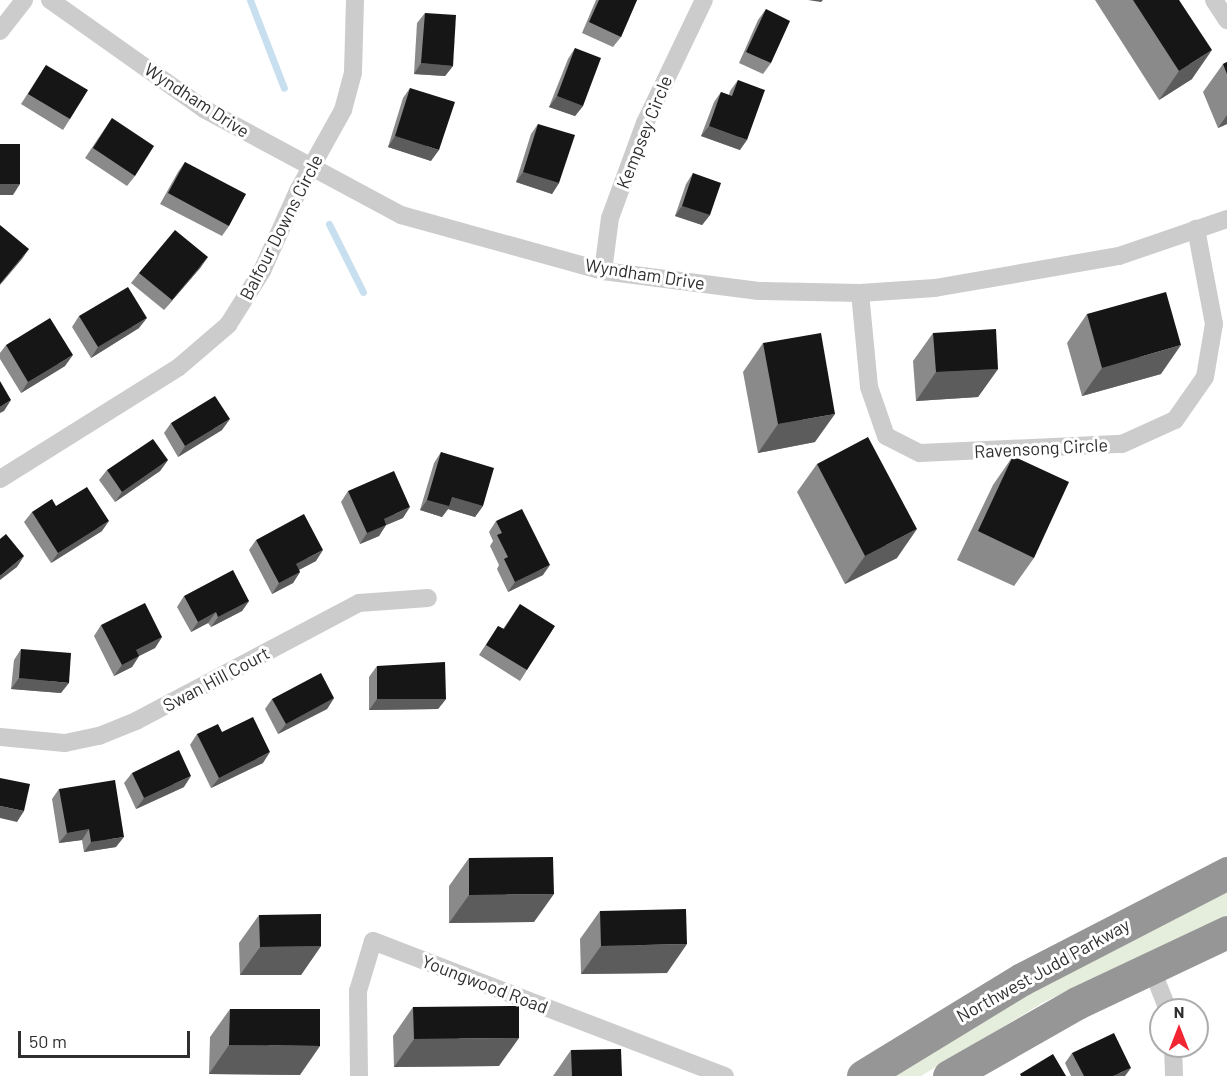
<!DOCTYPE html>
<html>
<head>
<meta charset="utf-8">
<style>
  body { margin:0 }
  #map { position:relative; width:1227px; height:1076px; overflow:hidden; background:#fff; font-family:Barlow,sans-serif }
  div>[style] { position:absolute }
  .green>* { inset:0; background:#e5eddc }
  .stream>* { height:7px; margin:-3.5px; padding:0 3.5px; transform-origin:3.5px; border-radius:3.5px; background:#c7dfef }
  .street>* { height:18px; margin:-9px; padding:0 9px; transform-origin:9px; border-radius:9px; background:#ccc }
  .highway>* { height:33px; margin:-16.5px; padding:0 16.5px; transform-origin:16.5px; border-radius:16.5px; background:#969696 }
  .wall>* { inset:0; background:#8a8a8a }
  .shaded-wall>* { inset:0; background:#5c5c5c }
  .building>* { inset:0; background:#161616 }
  span { translate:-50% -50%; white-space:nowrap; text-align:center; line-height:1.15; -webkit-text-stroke:6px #fff; paint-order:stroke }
  .street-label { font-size:18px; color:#2f2f2f }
  .north { position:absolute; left:1149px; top:998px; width:60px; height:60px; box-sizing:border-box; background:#fff; border:2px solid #acacac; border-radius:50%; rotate:0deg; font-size:16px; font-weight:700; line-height:24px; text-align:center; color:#2f2f2f }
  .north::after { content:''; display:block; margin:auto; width:21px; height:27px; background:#f22632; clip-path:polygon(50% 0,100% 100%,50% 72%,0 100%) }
  .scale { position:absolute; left:18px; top:1031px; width:172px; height:27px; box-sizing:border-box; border:3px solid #2f2f2f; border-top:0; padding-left:8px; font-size:18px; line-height:21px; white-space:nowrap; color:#2f2f2f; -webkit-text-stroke:4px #fff; paint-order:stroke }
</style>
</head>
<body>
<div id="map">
  <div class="green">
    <i style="clip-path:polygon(1227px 889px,1227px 915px,1044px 1002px,921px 1076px,889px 1076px,991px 1013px)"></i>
  </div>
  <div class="stream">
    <i style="left:250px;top:0;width:94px;rotate:68.9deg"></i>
    <i style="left:329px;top:224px;width:76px;rotate:63.4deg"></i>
  </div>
  <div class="street">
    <i style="left:50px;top:0;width:189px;rotate:35.3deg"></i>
    <i style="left:204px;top:109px;width:224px;rotate:28.3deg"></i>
    <i style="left:401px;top:215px;width:210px;rotate:15.5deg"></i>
    <i style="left:603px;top:271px;width:157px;rotate:7.3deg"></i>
    <i style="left:759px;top:291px;width:101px;rotate:1.1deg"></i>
    <i style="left:860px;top:293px;width:75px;rotate:-3.8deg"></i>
    <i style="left:935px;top:288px;width:187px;rotate:-9.9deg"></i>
    <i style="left:1119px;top:256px;width:114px;rotate:-18.9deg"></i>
    <i style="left:1214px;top:0;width:24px;rotate:57deg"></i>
    <i style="left:0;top:31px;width:39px;rotate:-52deg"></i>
    <i style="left:603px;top:271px;width:53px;rotate:-82.5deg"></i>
    <i style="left:610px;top:218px;width:101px;rotate:-69.8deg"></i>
    <i style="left:645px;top:123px;width:136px;rotate:-64.4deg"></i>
    <i style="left:860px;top:293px;width:94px;rotate:84.5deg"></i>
    <i style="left:869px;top:387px;width:52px;rotate:70.9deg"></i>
    <i style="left:886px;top:436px;width:38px;rotate:27deg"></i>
    <i style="left:920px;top:453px;width:202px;rotate:-2.6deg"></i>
    <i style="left:1122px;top:444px;width:58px;rotate:-24.4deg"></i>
    <i style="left:1175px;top:420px;width:52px;rotate:-55.1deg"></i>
    <i style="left:1205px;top:377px;width:54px;rotate:-80.4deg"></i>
    <i style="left:1214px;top:324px;width:97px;rotate:-100.7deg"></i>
    <i style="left:0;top:479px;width:211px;rotate:-32deg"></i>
    <i style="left:179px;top:367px;width:65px;rotate:-40.6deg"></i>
    <i style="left:228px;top:325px;width:64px;rotate:-57.8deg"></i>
    <i style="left:262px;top:271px;width:88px;rotate:-65.8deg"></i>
    <i style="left:298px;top:191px;width:93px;rotate:-60.9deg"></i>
    <i style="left:343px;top:110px;width:39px;rotate:-75deg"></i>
    <i style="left:353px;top:72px;width:72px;rotate:-88.4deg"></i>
    <i style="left:0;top:737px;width:65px;rotate:5.3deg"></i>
    <i style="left:65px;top:743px;width:35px;rotate:-12deg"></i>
    <i style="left:99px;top:736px;width:40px;rotate:-22deg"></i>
    <i style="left:136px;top:721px;width:252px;rotate:-27.9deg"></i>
    <i style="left:359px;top:603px;width:69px;rotate:-4.1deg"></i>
    <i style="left:1151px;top:967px;width:46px;rotate:68.4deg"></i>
    <i style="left:1173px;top:1046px;width:30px;rotate:88deg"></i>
    <i style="left:359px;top:1076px;width:85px;rotate:-90.7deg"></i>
    <i style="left:358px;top:991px;width:52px;rotate:-73.3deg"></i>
    <i style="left:373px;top:941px;width:377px;rotate:21deg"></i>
  </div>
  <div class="highway">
    <i style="left:863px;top:1076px;width:186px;rotate:-31.4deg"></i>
    <i style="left:1022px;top:979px;width:231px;rotate:-27.3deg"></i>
    <i style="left:949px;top:1076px;width:147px;rotate:-29.7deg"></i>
    <i style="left:1077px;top:1003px;width:166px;rotate:-25.3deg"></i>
  </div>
  <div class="wall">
    <i style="clip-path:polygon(596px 0,637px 0,621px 37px,613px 47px,582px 33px)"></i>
    <i style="clip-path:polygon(1095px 0,1179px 0,1192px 79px,1159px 100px)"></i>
    <i style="clip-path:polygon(766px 9px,771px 63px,763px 74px,739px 63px,758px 20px)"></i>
    <i style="clip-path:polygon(425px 13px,453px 66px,445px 76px,414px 74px,417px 23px)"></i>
    <i style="clip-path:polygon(575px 48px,583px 106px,575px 116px,549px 107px,568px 59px)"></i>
    <i style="clip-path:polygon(1227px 62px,1227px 124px,1218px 128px,1203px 92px,1223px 64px)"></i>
    <i style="clip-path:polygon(46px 65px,70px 119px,63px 130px,21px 104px)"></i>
    <i style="clip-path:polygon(738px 80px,740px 150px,701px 136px,714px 102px,721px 92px,729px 95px,730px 91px)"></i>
    <i style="clip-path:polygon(410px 88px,431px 161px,388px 147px,403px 98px)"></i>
    <i style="clip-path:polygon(112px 118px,135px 176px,127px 186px,85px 158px)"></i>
    <i style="clip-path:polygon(538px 124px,559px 183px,552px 194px,516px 182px,531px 134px)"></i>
    <i style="clip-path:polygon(185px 162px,229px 226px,222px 236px,160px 204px,178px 172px)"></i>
    <i style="clip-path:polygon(693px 173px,710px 215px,702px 225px,675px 216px,686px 184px)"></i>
    <i style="clip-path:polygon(201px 267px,164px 310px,131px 283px,139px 273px)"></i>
    <i style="clip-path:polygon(1087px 314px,1161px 374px,1082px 396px,1067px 343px)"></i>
    <i style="clip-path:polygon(79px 316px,139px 328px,91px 358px,72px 327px)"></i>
    <i style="clip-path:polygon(933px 333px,998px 369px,978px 397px,916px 401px,913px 361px)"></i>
    <i style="clip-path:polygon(763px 343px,815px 442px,758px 453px,743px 372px)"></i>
    <i style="clip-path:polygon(6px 345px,65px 366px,21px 393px,0 359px,0 353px)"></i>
    <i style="clip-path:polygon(171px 423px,222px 430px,178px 457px,164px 433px)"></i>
    <i style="clip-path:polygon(441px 452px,483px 506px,475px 517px,448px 509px,442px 517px,420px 510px,434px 463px)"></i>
    <i style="clip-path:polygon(1013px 456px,1034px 558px,1014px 586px,957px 560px,993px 485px)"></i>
    <i style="clip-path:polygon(168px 460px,160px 471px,115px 502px,99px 480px,107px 470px)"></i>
    <i style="clip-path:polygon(817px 464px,897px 558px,845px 584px,797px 492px)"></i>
    <i style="clip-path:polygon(348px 491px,403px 518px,386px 525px,379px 536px,360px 544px,341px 502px)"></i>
    <i style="clip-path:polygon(56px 506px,102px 531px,51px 563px,24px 522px,32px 512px)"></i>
    <i style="clip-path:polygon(496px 521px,543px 575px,508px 592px,497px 569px,499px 565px,490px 546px,493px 541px,489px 532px)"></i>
    <i style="clip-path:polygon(256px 540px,316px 561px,299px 570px,300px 572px,293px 583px,272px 594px,249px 550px)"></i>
    <i style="clip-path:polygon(184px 596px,249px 601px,242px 611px,211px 627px,208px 623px,191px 632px,177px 607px)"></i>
    <i style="clip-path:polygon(520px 604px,527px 670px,520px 681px,479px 655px,498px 626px,503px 629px)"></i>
    <i style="clip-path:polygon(101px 625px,162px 637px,155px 648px,139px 656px,132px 667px,114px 676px,94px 636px)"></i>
    <i style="clip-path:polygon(21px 649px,61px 693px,11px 689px,14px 660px)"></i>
    <i style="clip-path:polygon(377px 666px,446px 699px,438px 709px,369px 710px,369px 677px)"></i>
    <i style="clip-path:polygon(334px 698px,327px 709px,278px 734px,265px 709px,272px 699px)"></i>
    <i style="clip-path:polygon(222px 732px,263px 763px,211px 788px,190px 745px,197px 734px)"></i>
    <i style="clip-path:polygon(132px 773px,184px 787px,136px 809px,124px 783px)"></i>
    <i style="clip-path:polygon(59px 789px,116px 847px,84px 852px,82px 840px,59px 843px,52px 799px)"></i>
    <i style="clip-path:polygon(469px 858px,534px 922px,449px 923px,449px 886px)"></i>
    <i style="clip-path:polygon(600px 911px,667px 973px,581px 974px,580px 939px)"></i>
    <i style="clip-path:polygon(259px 915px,321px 946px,301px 975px,240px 975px,239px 943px)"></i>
    <i style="clip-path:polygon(413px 1007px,499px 1066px,394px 1067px,393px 1036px)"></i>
    <i style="clip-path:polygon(230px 1009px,300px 1075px,209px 1074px,210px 1037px)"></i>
    <i style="clip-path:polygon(571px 1050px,622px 1076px,553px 1076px)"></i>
    <i style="clip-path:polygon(1072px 1053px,1125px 1076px,1071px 1076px,1065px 1063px)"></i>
  </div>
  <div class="shaded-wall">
    <i style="clip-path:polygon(808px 0,823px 0,821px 2px)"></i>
    <i style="clip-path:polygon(1212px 50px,1192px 79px,1159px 100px,1179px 71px)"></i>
    <i style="clip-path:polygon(421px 63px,453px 66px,445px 76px,414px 74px)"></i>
    <i style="clip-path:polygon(557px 96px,583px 106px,575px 116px,549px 107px)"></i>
    <i style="clip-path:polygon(1227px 115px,1227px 124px,1218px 128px)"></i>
    <i style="clip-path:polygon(709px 126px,747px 140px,740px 150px,701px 136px)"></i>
    <i style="clip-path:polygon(395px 136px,439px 150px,431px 161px,388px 147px)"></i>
    <i style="clip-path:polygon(523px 172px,559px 183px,552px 194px,516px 182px)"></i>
    <i style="clip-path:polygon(0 184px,20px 184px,13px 195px,0 195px)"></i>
    <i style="clip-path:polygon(682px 206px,710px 215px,702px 225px,675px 216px)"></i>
    <i style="clip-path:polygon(29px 249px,22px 259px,0 285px,0 284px)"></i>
    <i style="clip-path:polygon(208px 257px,201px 267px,164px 310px,172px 300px)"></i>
    <i style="clip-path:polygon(147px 318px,139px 328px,91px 358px,98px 347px)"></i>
    <i style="clip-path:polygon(1181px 345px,1161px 374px,1082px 396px,1102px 368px)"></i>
    <i style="clip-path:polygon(73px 355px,65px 366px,21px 393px,28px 382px)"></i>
    <i style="clip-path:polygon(998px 369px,978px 397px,916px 401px,936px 372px)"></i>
    <i style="clip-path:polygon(11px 400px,4px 411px,0 413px,0 407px)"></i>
    <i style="clip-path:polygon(835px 414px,815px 442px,758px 453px,778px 424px)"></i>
    <i style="clip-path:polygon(230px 419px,222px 430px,178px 457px,185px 446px)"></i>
    <i style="clip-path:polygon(168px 460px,160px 471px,115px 502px,122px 492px)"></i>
    <i style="clip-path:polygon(452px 497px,483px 506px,475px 517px,448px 509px,442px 517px,420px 510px,427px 500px)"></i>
    <i style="clip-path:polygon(410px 507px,403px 518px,377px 529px,386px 525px,379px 536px,360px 544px,367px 533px,384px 519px)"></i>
    <i style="clip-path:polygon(109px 521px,102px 531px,51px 563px,58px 553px)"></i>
    <i style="clip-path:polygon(917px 529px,897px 558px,845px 584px,865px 556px)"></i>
    <i style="clip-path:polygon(323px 550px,316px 561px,289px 575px,296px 564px)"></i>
    <i style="clip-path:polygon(24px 556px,17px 567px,0 580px,0 576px)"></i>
    <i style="clip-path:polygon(550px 565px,543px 575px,508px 592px,515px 582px)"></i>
    <i style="clip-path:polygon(300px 572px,293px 583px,272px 594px,279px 583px)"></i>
    <i style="clip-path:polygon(249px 601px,242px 611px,211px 627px,218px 617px)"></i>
    <i style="clip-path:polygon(216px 612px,208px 623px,191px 632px,198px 622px)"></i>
    <i style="clip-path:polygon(162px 637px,155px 648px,129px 661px,136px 650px)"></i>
    <i style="clip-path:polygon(139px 656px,132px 667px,114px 676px,122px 665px)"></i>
    <i style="clip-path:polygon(19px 678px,69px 683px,61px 693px,11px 689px)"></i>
    <i style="clip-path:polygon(334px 698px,327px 709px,278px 734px,286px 724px)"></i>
    <i style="clip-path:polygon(377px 699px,446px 699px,438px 709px,369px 710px)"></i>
    <i style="clip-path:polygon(270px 752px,263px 763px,211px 788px,219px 778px)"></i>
    <i style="clip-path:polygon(191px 776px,184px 787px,136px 809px,144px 798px)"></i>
    <i style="clip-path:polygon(0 806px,24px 811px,17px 822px,0 818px)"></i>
    <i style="clip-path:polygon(89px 829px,82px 840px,59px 843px,67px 833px)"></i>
    <i style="clip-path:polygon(124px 837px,116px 847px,84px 852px,91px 842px)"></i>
    <i style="clip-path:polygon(554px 894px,534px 922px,449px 923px,469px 895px)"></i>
    <i style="clip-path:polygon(687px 944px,667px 973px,581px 974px,601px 946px)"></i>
    <i style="clip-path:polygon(321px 946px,301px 975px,240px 975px,260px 947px)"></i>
    <i style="clip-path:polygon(519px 1038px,499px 1066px,394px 1067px,414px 1039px)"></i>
    <i style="clip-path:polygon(229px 1045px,320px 1046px,300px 1075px,209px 1074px)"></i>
    <i style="clip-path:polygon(1131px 1068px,1125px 1076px,1113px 1076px)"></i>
  </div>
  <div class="building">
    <i style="clip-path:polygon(599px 0,637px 0,621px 37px,589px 22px)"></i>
    <i style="clip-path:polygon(1133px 0,1179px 0,1212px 50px,1179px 71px)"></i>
    <i style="clip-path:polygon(766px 9px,790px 21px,771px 63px,746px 52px)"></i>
    <i style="clip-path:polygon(425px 13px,456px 15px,453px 66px,421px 63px)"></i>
    <i style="clip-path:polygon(575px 48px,601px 58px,583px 106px,557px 96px)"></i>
    <i style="clip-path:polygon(1227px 62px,1227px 74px,1223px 64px)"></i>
    <i style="clip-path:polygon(46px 65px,88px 90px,70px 119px,28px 94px)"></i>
    <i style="clip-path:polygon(738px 80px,765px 90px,747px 140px,709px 126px,721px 92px,732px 96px)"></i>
    <i style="clip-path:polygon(410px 88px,455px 102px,439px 150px,395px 136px)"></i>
    <i style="clip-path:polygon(112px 118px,154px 146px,135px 176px,93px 148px)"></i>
    <i style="clip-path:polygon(538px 124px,575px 135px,559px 183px,523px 172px)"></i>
    <i style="clip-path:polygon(0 144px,20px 144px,20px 184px,0 184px)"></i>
    <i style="clip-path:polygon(185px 162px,246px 194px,229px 226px,168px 193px)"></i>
    <i style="clip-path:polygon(693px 173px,721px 183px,710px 215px,682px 206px)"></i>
    <i style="clip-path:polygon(0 225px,29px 249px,0 284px)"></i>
    <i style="clip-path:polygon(175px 230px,208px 257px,172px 300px,139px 273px)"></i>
    <i style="clip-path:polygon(128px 287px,147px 318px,98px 347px,79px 316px)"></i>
    <i style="clip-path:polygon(1166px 292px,1181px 345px,1102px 368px,1087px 314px)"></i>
    <i style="clip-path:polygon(50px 318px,73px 355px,28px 382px,6px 345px)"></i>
    <i style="clip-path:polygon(996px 329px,998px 369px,936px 372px,933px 333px)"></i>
    <i style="clip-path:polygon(821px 333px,835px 414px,778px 424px,763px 343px)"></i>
    <i style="clip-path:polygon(0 381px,11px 400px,0 407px)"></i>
    <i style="clip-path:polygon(215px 396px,230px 419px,185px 446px,171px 423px)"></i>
    <i style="clip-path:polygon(868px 437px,917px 529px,865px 556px,817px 464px)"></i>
    <i style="clip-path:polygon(153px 439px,168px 460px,122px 492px,107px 470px)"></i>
    <i style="clip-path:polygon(441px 452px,494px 468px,483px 506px,452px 497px,449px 506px,427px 500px)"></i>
    <i style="clip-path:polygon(1013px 456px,1069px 482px,1034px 558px,978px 531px)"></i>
    <i style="clip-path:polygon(394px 471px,410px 507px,384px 519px,386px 525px,367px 533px,348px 491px)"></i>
    <i style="clip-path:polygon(87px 487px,109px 521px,58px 553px,32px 512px,52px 499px,56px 506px)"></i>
    <i style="clip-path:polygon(522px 509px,550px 565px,515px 582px,504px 559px,508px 557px,497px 535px,502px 533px,496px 521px)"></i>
    <i style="clip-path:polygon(304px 514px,323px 550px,296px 564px,300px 572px,279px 583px,256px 540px)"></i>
    <i style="clip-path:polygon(6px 534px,24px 556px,0 576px,0 539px)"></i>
    <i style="clip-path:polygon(233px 570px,249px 601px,218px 617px,216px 612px,198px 622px,184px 596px)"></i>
    <i style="clip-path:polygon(145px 603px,162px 637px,136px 650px,139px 656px,122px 665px,101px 625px)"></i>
    <i style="clip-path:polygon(520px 604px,555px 626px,527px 670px,486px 645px,498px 626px,504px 629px)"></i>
    <i style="clip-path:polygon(21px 649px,71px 653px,69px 683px,19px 678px)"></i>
    <i style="clip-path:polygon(445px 662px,446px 699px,377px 699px,377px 666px)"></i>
    <i style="clip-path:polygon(321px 673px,334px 698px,286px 724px,272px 699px)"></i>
    <i style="clip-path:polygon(253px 717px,270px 752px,219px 778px,197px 734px,218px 724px,222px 732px)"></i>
    <i style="clip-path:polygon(179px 750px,191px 776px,144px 798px,132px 773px)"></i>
    <i style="clip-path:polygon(0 778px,30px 784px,24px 811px,0 806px)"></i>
    <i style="clip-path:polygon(115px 780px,124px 837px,91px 842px,89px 829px,67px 833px,59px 789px)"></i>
    <i style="clip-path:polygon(553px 857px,554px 894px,469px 895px,469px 858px)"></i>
    <i style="clip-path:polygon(686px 909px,687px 944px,601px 946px,600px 911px)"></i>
    <i style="clip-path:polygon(321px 914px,321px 946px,260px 947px,259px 915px)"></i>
    <i style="clip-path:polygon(519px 1006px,519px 1038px,414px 1039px,413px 1007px)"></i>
    <i style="clip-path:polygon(230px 1009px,320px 1009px,320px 1046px,229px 1045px)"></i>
    <i style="clip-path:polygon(1114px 1033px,1131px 1068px,1113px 1076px,1084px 1076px,1072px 1053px)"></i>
    <i style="clip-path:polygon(621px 1049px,622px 1076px,572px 1076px,571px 1050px)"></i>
    <i style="clip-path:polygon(1053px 1054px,1066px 1076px,1021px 1076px,1020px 1074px)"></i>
  </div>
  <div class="street-label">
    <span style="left:197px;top:100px;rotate:33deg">Wyndham Drive</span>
    <span style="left:644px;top:132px;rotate:-68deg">Kempsey Circle</span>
    <span style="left:281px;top:227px;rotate:-63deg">Balfour Downs Circle</span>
    <span style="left:645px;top:274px;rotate:9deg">Wyndham Drive</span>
    <span style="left:1041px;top:448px;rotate:-3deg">Ravensong Circle</span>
    <span style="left:216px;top:679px;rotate:-28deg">Swan Hill Court</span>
    <span style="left:1043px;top:970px;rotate:-29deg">Northwest Judd Parkway</span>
    <span style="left:485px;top:984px;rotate:21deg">Youngwood Road</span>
  </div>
  <div class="north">N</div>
  <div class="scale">50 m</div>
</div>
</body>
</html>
